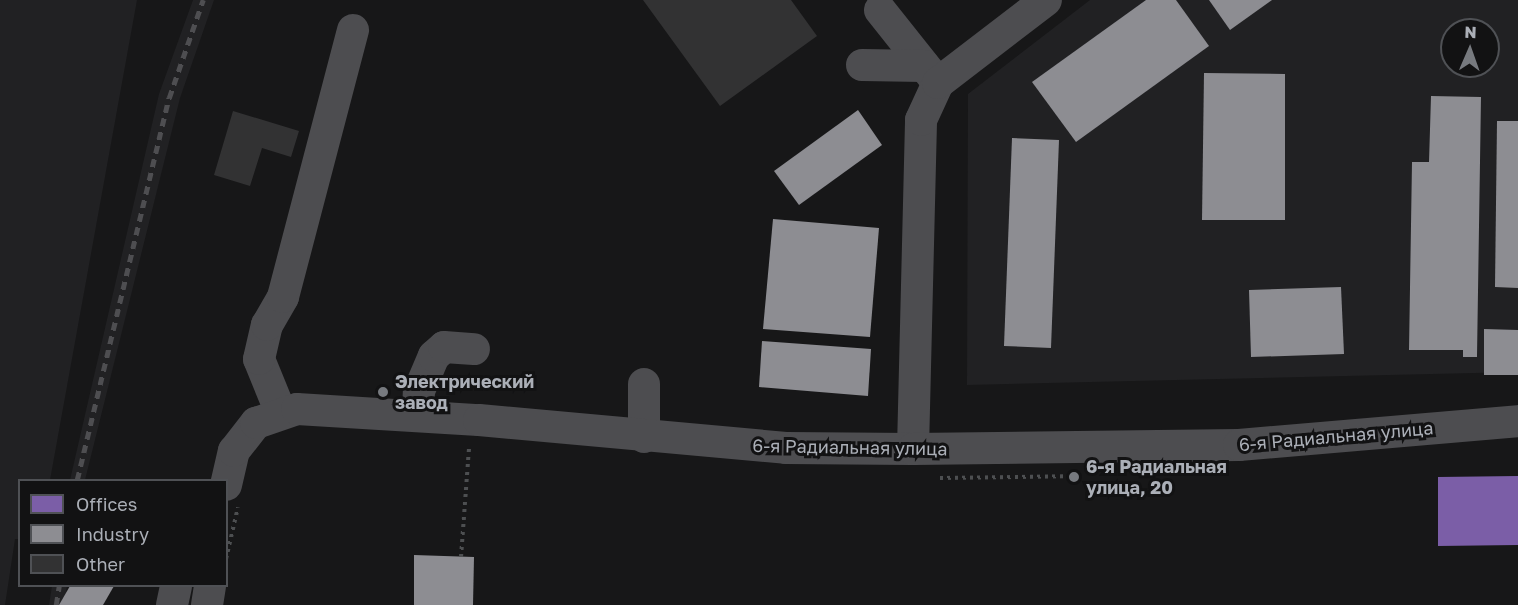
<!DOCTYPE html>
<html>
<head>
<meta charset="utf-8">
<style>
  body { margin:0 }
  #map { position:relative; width:1518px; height:605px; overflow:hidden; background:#171718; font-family:"Golos Text",sans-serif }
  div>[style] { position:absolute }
  .built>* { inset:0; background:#212123 }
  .offices>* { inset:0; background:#7b5ea7 }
  .industry>* { inset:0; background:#8d8d92 }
  .building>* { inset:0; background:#323233 }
  .path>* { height:4px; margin-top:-2px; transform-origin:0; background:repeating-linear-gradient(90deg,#4d4f51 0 3px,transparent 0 7.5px) }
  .minor>* { height:32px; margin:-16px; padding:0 16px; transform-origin:16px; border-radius:16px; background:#4d4d50 }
  .rail>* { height:4.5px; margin-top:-2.25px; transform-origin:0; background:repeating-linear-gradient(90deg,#4e4e51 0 8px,transparent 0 14px) }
  .dots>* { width:16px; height:16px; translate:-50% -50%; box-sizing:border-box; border:3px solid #121213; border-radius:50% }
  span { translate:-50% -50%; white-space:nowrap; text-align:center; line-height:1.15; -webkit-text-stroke:6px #121213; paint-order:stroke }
  .poi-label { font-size:18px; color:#abafb7; font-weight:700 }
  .left { translate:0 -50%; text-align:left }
  .street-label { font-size:18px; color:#abafb7 }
  .legend { position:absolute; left:18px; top:479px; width:210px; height:108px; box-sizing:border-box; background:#121213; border:2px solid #4f5155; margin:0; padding:8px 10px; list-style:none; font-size:18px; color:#abafb7 }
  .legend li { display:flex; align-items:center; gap:12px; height:30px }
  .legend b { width:30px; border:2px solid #4f5155 }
  .north { position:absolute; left:1440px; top:18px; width:60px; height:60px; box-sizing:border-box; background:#121213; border:2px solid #4f5155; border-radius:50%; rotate:2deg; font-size:16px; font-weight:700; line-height:24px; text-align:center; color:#abafb7 }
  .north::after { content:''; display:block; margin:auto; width:21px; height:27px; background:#777a7f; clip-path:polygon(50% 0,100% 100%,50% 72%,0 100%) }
</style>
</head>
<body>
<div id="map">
  <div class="built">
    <i style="clip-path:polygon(0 0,137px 0,50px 480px,20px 480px,19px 539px,15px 539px,5px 605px,0 605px)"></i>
    <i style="clip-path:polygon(193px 0,214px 0,180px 98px,85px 480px,70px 480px,159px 94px)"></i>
    <i style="clip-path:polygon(evenodd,1090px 0,1518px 0,1518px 372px,967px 385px,968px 94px,1090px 0,1452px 30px,1488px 30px,1488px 66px,1452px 66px,1452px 30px)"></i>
    <i style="clip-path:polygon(52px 586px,67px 586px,64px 605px,49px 605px)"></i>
  </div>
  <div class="offices">
    <i style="clip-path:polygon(1518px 476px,1518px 545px,1438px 546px,1438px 477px)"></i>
  </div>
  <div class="industry">
    <i style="clip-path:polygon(1146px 0,1176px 0,1209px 46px,1076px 142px,1032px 82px)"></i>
    <i style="clip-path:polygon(1209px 0,1272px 0,1230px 30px)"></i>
    <i style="clip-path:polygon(1204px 73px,1285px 74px,1285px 220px,1202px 220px)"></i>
    <i style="clip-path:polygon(1431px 96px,1481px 97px,1477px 357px,1463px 357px,1463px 350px,1409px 350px,1412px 162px,1429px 162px)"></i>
    <i style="clip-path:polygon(858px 110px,882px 145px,799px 205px,774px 171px)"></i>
    <i style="clip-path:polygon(1497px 121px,1518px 121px,1518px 288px,1495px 287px)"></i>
    <i style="clip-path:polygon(1012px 138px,1059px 140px,1051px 348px,1004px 346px)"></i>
    <i style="clip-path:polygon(773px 219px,879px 228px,870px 337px,763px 329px)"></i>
    <i style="clip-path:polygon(1341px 287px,1344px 354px,1251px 357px,1249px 290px)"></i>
    <i style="clip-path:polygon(1484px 329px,1518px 330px,1518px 375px,1484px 375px)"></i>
    <i style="clip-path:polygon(762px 341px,871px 349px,868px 396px,759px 387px)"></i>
    <i style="clip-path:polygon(414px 555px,474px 557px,473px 605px,414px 605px)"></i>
    <i style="clip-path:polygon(70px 586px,114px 586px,103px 605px,59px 605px)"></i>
  </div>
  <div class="building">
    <i style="clip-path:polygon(643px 0,791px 0,817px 36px,720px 106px)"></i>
    <i style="clip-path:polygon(233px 111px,299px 131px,291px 157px,262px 148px,250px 186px,214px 175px)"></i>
  </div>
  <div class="path">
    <i style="left:940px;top:478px;width:142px;rotate:-0.8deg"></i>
    <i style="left:461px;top:557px;width:110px;rotate:-85.8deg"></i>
    <i style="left:226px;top:559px;width:53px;rotate:-77deg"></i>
  </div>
  <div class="minor">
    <i style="left:880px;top:10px;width:93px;rotate:51.5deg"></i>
    <i style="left:862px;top:65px;width:62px;rotate:0.9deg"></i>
    <i style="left:281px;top:413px;width:58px;rotate:-112.2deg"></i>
    <i style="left:259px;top:359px;width:35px;rotate:-77deg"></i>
    <i style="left:267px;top:325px;width:32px;rotate:-60deg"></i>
    <i style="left:283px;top:297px;width:276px;rotate:-75.3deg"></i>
    <i style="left:418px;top:415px;width:24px;rotate:-88deg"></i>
    <i style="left:419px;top:391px;width:38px;rotate:-67deg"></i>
    <i style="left:434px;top:356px;width:13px;rotate:-42deg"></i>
    <i style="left:444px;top:347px;width:30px;rotate:4deg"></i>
    <i style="left:644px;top:437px;width:53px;rotate:-90deg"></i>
    <i style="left:913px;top:449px;width:329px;rotate:-88.6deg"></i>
    <i style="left:921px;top:120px;width:41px;rotate:-65.3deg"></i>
    <i style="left:938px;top:83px;width:136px;rotate:-37.5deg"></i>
    <i style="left:226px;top:485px;width:35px;rotate:-77deg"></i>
    <i style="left:234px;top:451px;width:36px;rotate:-52deg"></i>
    <i style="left:256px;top:423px;width:43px;rotate:-18.9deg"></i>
    <i style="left:297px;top:409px;width:182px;rotate:3.5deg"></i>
    <i style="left:479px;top:420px;width:308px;rotate:5.2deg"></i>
    <i style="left:786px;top:448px;width:127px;rotate:0.5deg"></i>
    <i style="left:913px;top:449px;width:326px;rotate:-0.7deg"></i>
    <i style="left:1239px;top:445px;width:280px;rotate:-4.9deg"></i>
    <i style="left:172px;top:605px;width:19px;rotate:-78deg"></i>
    <i style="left:207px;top:605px;width:19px;rotate:-81deg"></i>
  </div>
  <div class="rail">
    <i style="left:77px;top:480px;width:393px;rotate:-76.5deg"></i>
    <i style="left:169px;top:98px;width:104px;rotate:-70.9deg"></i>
    <i style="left:56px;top:605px;width:19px;rotate:-81deg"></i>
  </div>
  <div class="dots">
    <i style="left:383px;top:392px;background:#777a7f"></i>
    <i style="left:1074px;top:477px;background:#777a7f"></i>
  </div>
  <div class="poi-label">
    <span class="left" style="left:395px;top:392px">Электрический<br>завод</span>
    <span class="left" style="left:1086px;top:477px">6-я Радиальная<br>улица, 20</span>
  </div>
  <div class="street-label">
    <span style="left:1336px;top:436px;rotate:-5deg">6-я Радиальная улица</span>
    <span style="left:850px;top:447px;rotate:1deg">6-я Радиальная улица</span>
  </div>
  <ul class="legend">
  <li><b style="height:16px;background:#7b5ea7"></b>Offices</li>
  <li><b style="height:16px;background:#8d8d92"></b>Industry</li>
  <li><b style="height:16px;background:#323233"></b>Other</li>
  </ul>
  <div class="north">N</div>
</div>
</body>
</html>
